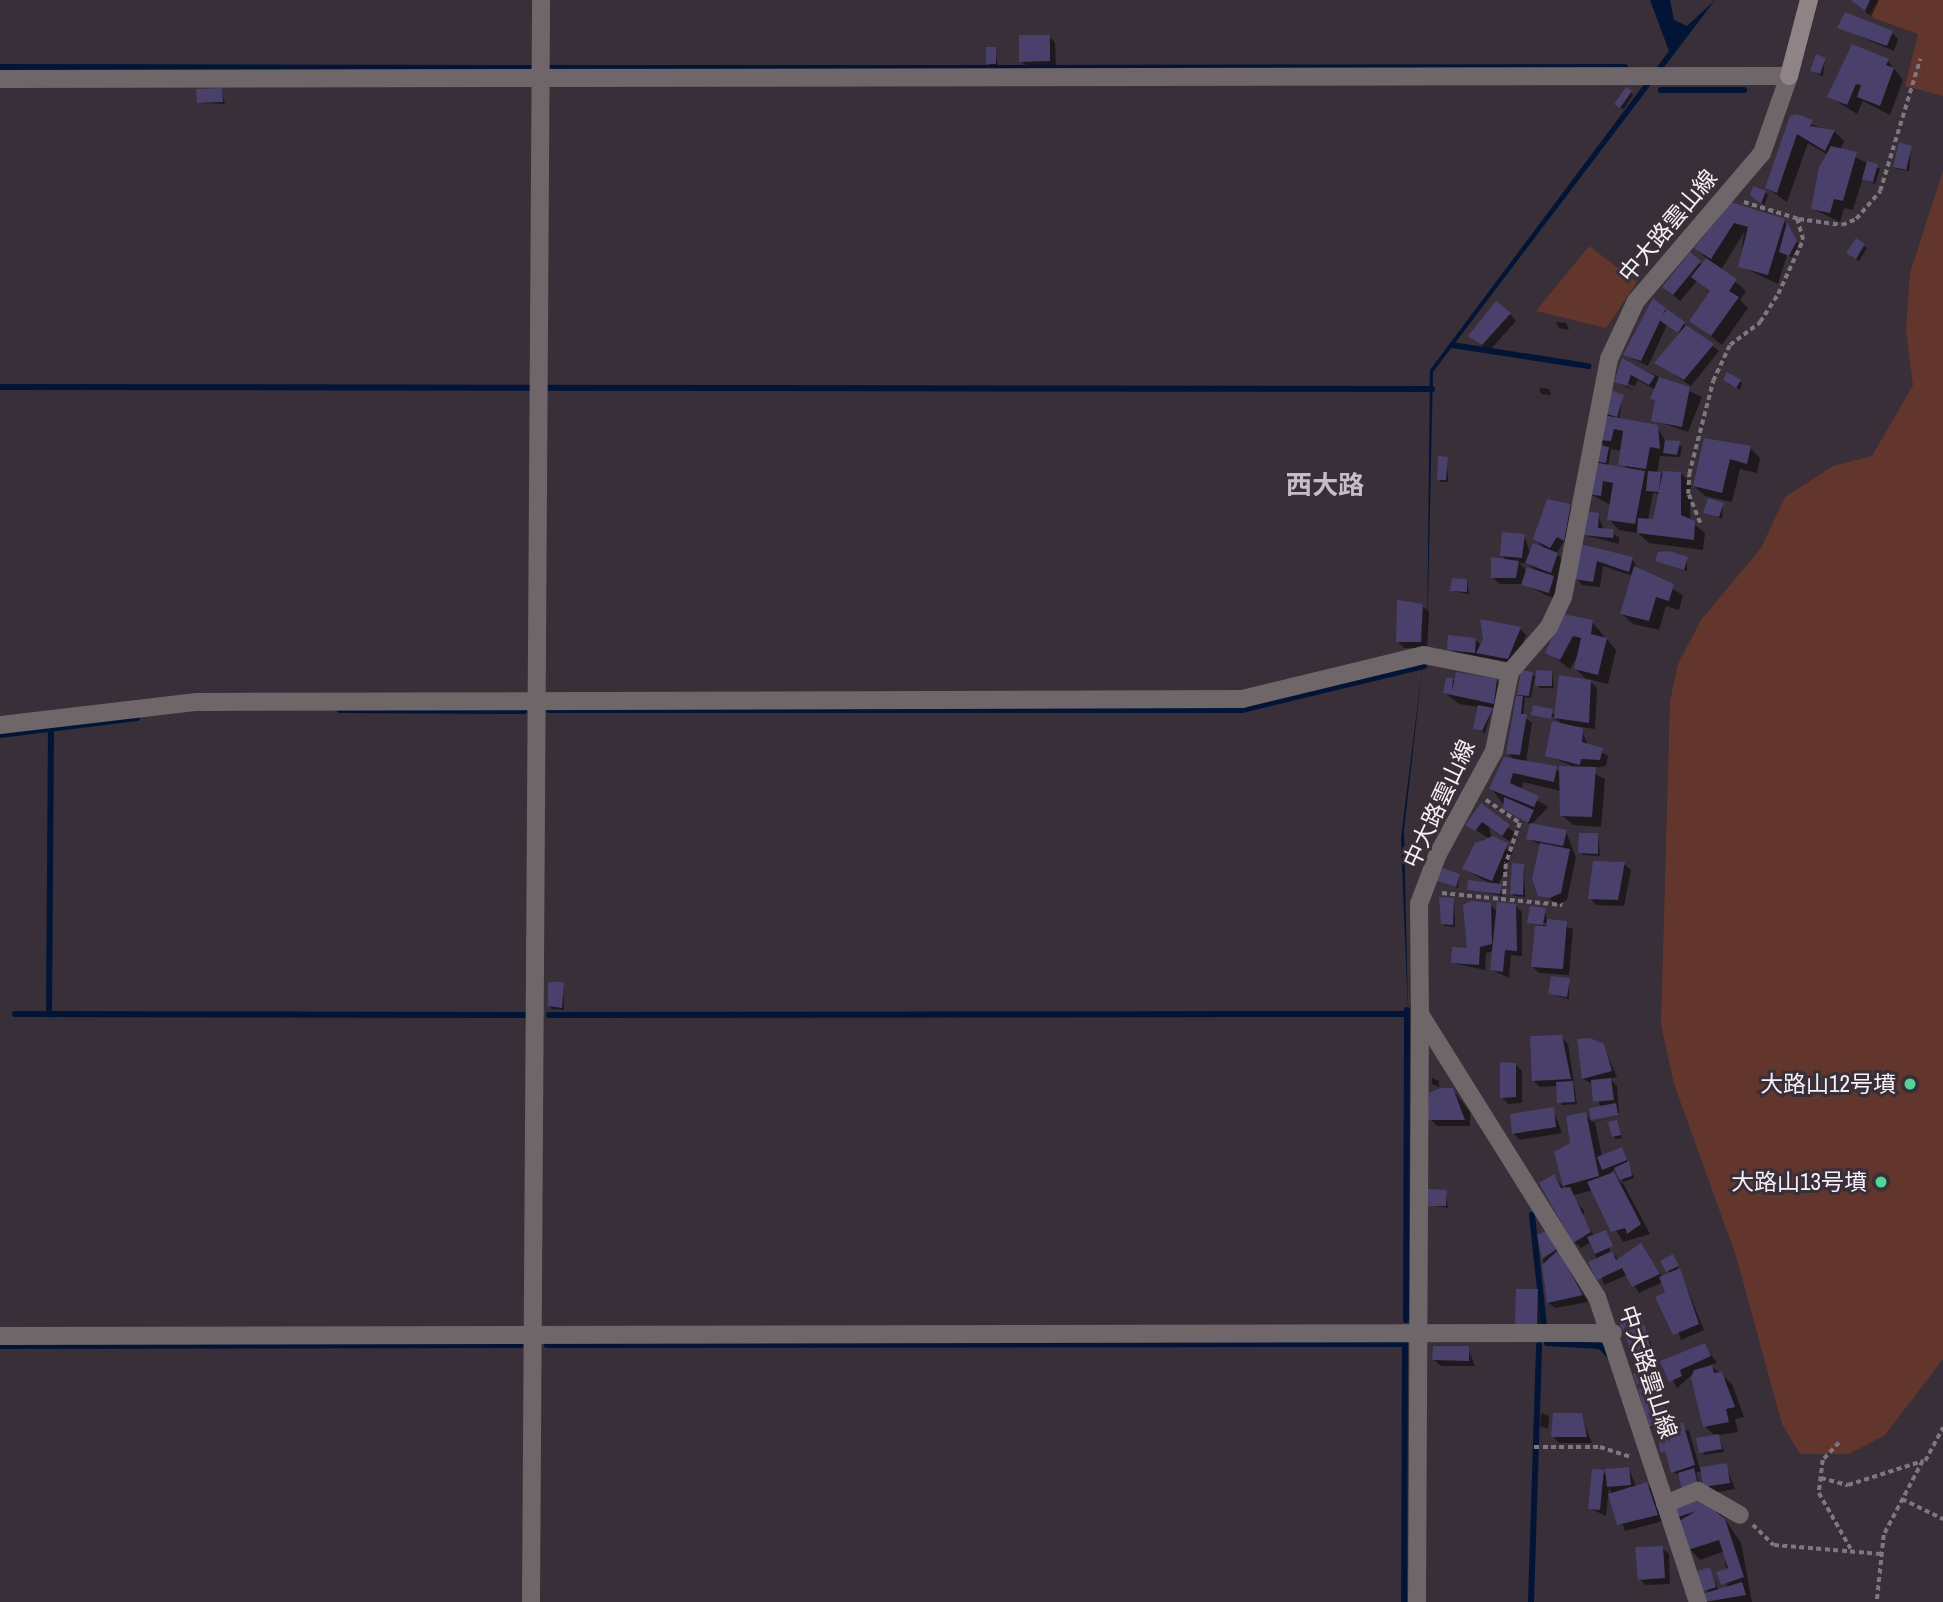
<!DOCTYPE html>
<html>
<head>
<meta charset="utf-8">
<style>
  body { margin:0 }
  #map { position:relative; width:1943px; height:1602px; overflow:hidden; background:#382f38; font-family:"Archivo Narrow","Noto Sans JP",sans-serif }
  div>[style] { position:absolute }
  .green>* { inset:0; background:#63362d }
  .water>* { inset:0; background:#021536 }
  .shadow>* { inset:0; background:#0007 }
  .stream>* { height:6px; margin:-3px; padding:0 3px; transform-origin:3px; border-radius:3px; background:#021536 }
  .building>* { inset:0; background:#49406b }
  .path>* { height:3.5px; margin-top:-1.75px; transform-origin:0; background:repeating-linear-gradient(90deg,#7f777f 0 5px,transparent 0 8.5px) }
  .street>* { height:18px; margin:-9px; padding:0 9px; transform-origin:9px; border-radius:9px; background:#6e6668 }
  .secondary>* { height:18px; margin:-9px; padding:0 9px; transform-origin:9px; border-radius:9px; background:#8f8386 }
  .dots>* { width:19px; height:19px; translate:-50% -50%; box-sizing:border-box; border:4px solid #382f38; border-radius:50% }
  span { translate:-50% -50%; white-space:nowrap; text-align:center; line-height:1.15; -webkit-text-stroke:6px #382f38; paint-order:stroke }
  .street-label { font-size:23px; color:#f6f0f6 }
  .poi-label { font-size:23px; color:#f6f0f6 }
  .right { translate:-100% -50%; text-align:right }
  .quarter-label { font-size:26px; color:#c8bcc8; font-weight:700 }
</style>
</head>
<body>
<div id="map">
  <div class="green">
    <i style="clip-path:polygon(1878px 0,1943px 0,1943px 96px,1905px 86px,1918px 34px,1868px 16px)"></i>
    <i style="clip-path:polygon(1943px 171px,1943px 1359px,1885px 1435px,1849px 1454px,1800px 1454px,1782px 1424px,1736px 1256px,1674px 1084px,1661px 1024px,1670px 701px,1678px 664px,1701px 620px,1761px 548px,1785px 497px,1833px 466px,1872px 456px,1913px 385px,1906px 330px,1910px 273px)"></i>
    <i style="clip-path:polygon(1589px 246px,1637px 282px,1606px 328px,1536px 311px)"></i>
  </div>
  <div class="water">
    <i style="clip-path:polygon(1650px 0,1670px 0,1674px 20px,1687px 26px,1715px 0,1433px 372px,1427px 644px,1430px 370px,1669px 51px)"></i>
    <i style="clip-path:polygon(1423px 662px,1404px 830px,1408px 1014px,1401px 838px)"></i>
  </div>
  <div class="shadow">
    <i style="clip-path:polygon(1853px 0,1879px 0,1871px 17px)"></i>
    <i style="clip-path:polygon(1840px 28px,1892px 33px,1898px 39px,1894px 51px)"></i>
    <i style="clip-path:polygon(1049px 36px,1055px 43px,1056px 67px,1028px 67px,1021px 61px)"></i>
    <i style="clip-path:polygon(995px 49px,998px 66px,991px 66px,988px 63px)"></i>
    <i style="clip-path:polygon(1825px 60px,1823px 76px,1815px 73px,1812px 71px)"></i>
    <i style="clip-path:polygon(1888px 61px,1903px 80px,1890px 115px,1863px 101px,1857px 114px,1830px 97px)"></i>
    <i style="clip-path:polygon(221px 90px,225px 104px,199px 103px)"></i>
    <i style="clip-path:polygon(1631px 92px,1633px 95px,1624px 109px,1619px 107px)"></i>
    <i style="clip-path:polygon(1791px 119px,1834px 131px,1844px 141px,1840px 150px,1880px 169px,1875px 184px,1863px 177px,1853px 210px,1844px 208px,1840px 222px,1813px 209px,1824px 157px,1833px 158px,1808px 143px,1787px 202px,1767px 188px)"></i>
    <i style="clip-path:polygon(1911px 147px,1909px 171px,1897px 169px,1895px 166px)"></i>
    <i style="clip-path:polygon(1765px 192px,1768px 195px,1764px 205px,1755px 197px)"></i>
    <i style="clip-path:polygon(1732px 204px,1784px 221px,1799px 245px,1792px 257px,1787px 255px,1778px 284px,1740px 266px,1744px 232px,1721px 270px,1746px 291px,1740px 300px,1748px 308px,1722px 345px,1691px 321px,1711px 292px,1697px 281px,1680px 301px,1664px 287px,1690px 255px,1702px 265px,1707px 259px,1696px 248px)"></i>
    <i style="clip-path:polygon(1857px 241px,1867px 248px,1859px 261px,1851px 256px)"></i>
    <i style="clip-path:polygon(1654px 301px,1719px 351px,1691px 386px,1657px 363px,1680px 334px,1667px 325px,1648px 366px,1625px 355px)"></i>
    <i style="clip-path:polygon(1510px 314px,1516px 321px,1489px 351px,1470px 336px)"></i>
    <i style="clip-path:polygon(1556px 322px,1566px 323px,1569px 330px,1559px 328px)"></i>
    <i style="clip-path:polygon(1623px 360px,1702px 397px,1688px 432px,1653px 420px,1656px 390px,1638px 380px,1635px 386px,1622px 382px,1633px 391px,1616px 381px)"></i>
    <i style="clip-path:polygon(1725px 380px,1740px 381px,1742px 384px,1740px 390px)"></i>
    <i style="clip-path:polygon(1539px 388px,1549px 389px,1551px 395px,1541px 394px)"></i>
    <i style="clip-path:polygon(evenodd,1623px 396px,1619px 420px,1657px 427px,1669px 447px,1682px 446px,1680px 457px,1660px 456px,1657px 473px,1681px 473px,1691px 484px,1690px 521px,1705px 533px,1703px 550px,1649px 543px,1638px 533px,1619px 530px,1609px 519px,1611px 505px,1590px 494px,1595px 460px,1608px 449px,1598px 439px,1611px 418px,1605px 413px,1623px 396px,1611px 449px,1622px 451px,1626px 469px,1608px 467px,1611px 449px,1623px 396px,1653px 493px,1660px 494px,1654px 521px,1648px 520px,1653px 493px)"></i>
    <i style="clip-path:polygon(1705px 440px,1750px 448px,1760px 458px,1757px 473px,1740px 469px,1732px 502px,1705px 496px,1694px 486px)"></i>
    <i style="clip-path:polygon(1447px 458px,1448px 482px,1441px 482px,1438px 479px)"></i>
    <i style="clip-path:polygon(1723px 504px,1722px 519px,1705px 512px)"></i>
    <i style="clip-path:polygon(evenodd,1570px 505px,1576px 512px,1570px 545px,1563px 542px,1557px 554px,1564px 561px,1555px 599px,1523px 584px,1500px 584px,1493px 578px,1507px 561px,1502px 555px,1524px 535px,1530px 553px,1546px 550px,1535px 538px,1570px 505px,1519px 563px,1528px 564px,1536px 571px,1527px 571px,1519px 563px)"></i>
    <i style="clip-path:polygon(1598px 515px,1604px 530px,1619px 537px,1619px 544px,1584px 535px)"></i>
    <i style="clip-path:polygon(1581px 547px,1632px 559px,1638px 570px,1683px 595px,1679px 610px,1666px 606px,1659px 630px,1633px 624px,1622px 614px,1633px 576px,1603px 566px,1600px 587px,1582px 585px,1576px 578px)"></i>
    <i style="clip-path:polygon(1687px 558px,1687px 571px,1657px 561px)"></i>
    <i style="clip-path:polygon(1467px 580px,1469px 594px,1452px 591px)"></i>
    <i style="clip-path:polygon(1422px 606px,1429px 612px,1427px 648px,1404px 648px,1398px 642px)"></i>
    <i style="clip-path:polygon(1592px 622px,1616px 650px,1608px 684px,1588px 679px,1597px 688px,1595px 729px,1580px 727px,1588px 745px,1608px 756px,1606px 766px,1586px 769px,1605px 779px,1601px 827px,1573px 825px,1562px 815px,1561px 791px,1523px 782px,1521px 790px,1548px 807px,1531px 825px,1508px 811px,1492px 789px,1515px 761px,1508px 753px,1522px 672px,1535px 676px,1531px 698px,1525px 697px,1523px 716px,1532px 723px,1526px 762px,1561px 772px,1572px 766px,1547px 755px,1563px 725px,1554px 717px,1533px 715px,1556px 714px,1588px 681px,1576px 669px,1577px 657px,1570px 669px,1547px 652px)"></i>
    <i style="clip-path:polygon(1520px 629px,1526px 635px,1515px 664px,1456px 656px,1449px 649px,1475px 639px,1482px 646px)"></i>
    <i style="clip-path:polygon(1552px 672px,1554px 688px,1540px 688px,1537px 685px)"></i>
    <i style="clip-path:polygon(1452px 680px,1496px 680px,1503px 687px,1500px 710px,1492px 709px,1485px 733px,1475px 729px,1480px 707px,1459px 704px,1445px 693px)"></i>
    <i style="clip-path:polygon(1481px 805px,1515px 833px,1509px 841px,1489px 827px,1492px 840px,1467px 825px)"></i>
    <i style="clip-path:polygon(1566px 832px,1576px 857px,1567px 900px,1558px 904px,1543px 895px,1542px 846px,1528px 838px)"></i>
    <i style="clip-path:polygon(1598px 835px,1600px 856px,1583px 855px,1580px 852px)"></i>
    <i style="clip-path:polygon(1482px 839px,1513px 851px,1498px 886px,1503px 896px,1469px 889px,1491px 884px,1464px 869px)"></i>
    <i style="clip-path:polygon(1624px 864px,1631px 870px,1624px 906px,1596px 905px,1590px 898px)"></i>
    <i style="clip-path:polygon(1524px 866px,1525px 897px,1514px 896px,1511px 893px)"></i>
    <i style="clip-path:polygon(1459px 876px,1458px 888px,1439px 881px)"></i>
    <i style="clip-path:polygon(1454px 900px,1455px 927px,1445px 926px,1442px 923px)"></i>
    <i style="clip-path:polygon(1490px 905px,1498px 912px,1515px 905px,1522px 912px,1522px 956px,1511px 955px,1509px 978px,1492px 970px,1494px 951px,1486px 953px,1485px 970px,1453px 963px,1468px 949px)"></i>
    <i style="clip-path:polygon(1545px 910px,1547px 920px,1573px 929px,1569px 975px,1539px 973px,1533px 967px,1537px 926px,1552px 924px,1530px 921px)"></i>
    <i style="clip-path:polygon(1569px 980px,1569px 999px,1550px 994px)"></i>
    <i style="clip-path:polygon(563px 984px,564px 1010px,552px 1009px,549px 1006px)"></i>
    <i style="clip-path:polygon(1561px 1037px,1568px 1044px,1577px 1104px,1562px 1105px,1558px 1086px,1540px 1087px,1533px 1080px)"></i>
    <i style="clip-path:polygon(1603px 1045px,1617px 1077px,1610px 1079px,1617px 1086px,1619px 1113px,1592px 1118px,1601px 1108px,1593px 1084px,1583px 1079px)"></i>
    <i style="clip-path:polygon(1515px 1064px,1522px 1071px,1522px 1103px,1508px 1104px,1502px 1097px)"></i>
    <i style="clip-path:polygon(1432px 1078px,1439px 1081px,1439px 1087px,1432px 1084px)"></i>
    <i style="clip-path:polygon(1453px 1090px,1470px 1112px,1470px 1126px,1437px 1126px,1430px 1119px)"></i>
    <i style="clip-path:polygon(1553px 1109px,1562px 1133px,1520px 1140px,1513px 1133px)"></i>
    <i style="clip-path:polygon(1585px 1114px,1592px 1122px,1620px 1116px,1595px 1122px,1602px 1157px,1622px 1149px,1634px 1178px,1623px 1182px,1616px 1168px,1606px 1177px,1613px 1174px,1624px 1185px,1650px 1234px,1623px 1242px,1593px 1190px,1571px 1196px,1585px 1212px,1582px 1215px,1594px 1236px,1608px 1234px,1610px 1251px,1619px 1260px,1640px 1246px,1663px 1277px,1670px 1274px,1663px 1262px,1675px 1259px,1704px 1330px,1681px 1340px,1663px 1282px,1639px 1293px,1627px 1275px,1604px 1285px,1591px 1242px,1581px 1248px,1574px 1241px,1554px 1177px,1566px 1190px,1556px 1152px,1572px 1143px)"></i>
    <i style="clip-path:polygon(1617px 1122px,1622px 1138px,1616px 1139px,1613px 1137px)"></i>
    <i style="clip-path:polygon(1446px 1192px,1448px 1208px,1428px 1205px)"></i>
    <i style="clip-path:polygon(1549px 1236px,1564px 1259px,1588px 1302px,1555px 1308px,1548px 1302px,1543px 1258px)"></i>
    <i style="clip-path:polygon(1537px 1291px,1544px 1297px,1543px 1330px,1523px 1329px,1517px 1323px)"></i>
    <i style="clip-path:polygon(1639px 1313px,1663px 1377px,1641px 1386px,1645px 1370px,1620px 1321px)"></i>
    <i style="clip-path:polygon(1704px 1345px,1717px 1363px,1710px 1365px,1732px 1384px,1744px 1417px,1735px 1419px,1738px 1432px,1719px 1435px,1724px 1452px,1703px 1455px,1715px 1436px,1705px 1426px,1696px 1371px,1677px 1388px,1663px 1362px)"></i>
    <i style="clip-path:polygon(1468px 1348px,1475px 1366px,1441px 1366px,1434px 1360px)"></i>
    <i style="clip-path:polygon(1659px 1385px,1674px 1427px,1689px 1431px,1700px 1469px,1726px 1465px,1735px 1489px,1712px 1493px,1703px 1470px,1696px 1473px,1700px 1487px,1673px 1472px,1660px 1431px,1650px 1427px)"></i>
    <i style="clip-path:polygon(1541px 1413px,1549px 1416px,1548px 1429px,1540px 1426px)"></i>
    <i style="clip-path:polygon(1581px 1415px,1592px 1443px,1559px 1443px,1553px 1436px)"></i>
    <i style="clip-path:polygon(1629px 1469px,1636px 1487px,1647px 1484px,1653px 1491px,1663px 1521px,1625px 1531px,1609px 1487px,1606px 1516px,1589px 1508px,1603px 1472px,1607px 1476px)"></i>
    <i style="clip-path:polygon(1675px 1505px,1714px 1507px,1724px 1518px,1741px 1543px,1752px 1602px,1707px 1602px,1709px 1569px,1719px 1591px,1727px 1589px,1725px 1551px,1700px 1560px,1690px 1549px)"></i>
    <i style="clip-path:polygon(1662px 1548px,1669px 1554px,1670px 1584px,1646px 1585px,1639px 1579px)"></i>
  </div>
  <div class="stream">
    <i style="left:0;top:67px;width:531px;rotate:0.11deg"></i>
    <i style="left:549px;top:68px;width:433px"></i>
    <i style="left:984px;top:68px;width:641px;rotate:-0.09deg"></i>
    <i style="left:1661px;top:90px;width:83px"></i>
    <i style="left:1452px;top:345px;width:138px;rotate:8.8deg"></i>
    <i style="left:0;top:387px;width:1432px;rotate:0.08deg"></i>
    <i style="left:340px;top:710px;width:184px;rotate:0.3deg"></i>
    <i style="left:549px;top:710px;width:693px"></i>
    <i style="left:1242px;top:710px;width:187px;rotate:-13.6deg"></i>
    <i style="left:0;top:735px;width:138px;rotate:-7.1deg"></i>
    <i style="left:15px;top:1014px;width:512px;rotate:0.11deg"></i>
    <i style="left:49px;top:1014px;width:286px;rotate:-89.6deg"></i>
    <i style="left:549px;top:1015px;width:858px;rotate:-0.07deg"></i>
    <i style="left:1532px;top:1215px;width:111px;rotate:83.8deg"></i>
    <i style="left:1406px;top:1320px;width:310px;rotate:-89.8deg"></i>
    <i style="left:1547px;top:1343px;width:53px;rotate:3.2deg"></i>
    <i style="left:1600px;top:1346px;width:13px;rotate:45deg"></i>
    <i style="left:547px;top:1345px;width:858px;rotate:-0.07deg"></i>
    <i style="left:1405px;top:1344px;width:258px;rotate:90.2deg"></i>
    <i style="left:0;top:1346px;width:521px;rotate:-0.11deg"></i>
    <i style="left:1531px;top:1602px;width:257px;rotate:-88.2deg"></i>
  </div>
  <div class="building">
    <i style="clip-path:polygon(1851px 0,1870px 0,1865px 11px)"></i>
    <i style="clip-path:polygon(1845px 12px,1893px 31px,1887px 46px,1837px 28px)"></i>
    <i style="clip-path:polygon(1019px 35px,1050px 35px,1050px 61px,1019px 62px)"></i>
    <i style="clip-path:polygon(1852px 44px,1889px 59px,1886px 65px,1894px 68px,1880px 106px,1857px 97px,1861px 85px,1856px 84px,1847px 105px,1827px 97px)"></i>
    <i style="clip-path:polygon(986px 47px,996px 47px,996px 64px,986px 64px)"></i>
    <i style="clip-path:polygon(1816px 54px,1826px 58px,1820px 74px,1810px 71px)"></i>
    <i style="clip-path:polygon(1626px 87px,1632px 91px,1620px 108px,1614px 104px)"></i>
    <i style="clip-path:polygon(222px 88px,223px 102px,197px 103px,196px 89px)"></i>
    <i style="clip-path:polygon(1797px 114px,1813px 120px,1810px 126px,1835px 130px,1825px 151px,1797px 134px,1777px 193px,1765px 188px,1790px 116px)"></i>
    <i style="clip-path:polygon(1899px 142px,1912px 146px,1906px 170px,1893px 167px)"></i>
    <i style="clip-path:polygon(1831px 146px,1857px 152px,1843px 201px,1834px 199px,1830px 213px,1811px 209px,1819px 167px)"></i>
    <i style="clip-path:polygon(1867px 161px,1878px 164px,1873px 182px,1862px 179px)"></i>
    <i style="clip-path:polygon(1753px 186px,1766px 191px,1761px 204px,1750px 195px)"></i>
    <i style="clip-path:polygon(1731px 202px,1785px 219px,1768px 275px,1738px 267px,1748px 227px,1734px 223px,1711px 259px,1694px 248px)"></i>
    <i style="clip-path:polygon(1787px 222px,1797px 241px,1789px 256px,1779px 252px)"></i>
    <i style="clip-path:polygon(1856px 238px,1865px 244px,1856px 259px,1846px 253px)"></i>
    <i style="clip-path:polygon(1690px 252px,1701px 261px,1673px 295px,1662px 287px)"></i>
    <i style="clip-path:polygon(1706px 258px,1737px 279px,1729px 291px,1739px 297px,1711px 336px,1689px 321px,1710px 291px,1691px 277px)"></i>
    <i style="clip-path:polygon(1653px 298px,1666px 308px,1641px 361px,1623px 355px)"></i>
    <i style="clip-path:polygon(1496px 301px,1511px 313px,1482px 345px,1468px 336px)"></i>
    <i style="clip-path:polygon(1667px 309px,1685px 322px,1678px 333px,1659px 320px)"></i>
    <i style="clip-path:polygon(1686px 325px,1714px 344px,1684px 380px,1654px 363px)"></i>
    <i style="clip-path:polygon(1622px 358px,1655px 376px,1649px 385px,1631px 375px,1627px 386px,1614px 382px)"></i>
    <i style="clip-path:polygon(1727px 372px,1741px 380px,1736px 388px,1723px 380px)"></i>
    <i style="clip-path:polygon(1659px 377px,1690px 387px,1682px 427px,1651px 421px,1655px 400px,1650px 399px)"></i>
    <i style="clip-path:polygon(1611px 390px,1624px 395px,1617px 417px,1603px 413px)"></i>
    <i style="clip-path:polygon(1603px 415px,1658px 425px,1660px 449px,1650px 447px,1646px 469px,1618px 465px,1623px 431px,1614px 429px,1611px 441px,1597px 440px)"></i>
    <i style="clip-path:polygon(1704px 438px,1751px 446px,1747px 464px,1730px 459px,1722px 493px,1693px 486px)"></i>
    <i style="clip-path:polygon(1665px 440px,1680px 441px,1677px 455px,1663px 453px)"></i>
    <i style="clip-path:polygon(1595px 445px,1609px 447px,1606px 463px,1593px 461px)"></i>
    <i style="clip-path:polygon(1438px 456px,1448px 457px,1446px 480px,1437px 480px)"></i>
    <i style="clip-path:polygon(1593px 462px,1645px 471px,1635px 524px,1607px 520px,1613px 483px,1603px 481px,1601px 496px,1588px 494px)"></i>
    <i style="clip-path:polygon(1648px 471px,1661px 472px,1659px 492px,1646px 491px)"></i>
    <i style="clip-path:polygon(1663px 471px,1681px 472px,1681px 515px,1695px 521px,1694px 540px,1637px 533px,1638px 518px,1653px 519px)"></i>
    <i style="clip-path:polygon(1708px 498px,1724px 503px,1719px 517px,1703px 513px)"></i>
    <i style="clip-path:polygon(1547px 499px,1571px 504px,1564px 541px,1557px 537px,1550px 548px,1533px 539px)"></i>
    <i style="clip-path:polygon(1585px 511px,1599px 513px,1598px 528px,1614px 529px,1613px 538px,1582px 535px)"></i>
    <i style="clip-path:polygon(1502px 532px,1525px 534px,1522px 558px,1500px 556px)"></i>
    <i style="clip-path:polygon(1533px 543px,1558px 553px,1551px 573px,1525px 563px)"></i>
    <i style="clip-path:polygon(1580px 544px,1633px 557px,1629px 572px,1597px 561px,1593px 582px,1574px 579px)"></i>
    <i style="clip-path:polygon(1669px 551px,1688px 557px,1684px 570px,1655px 561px,1658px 552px)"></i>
    <i style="clip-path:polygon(1491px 557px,1519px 561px,1516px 578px,1491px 578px)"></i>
    <i style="clip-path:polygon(1634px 566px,1674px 584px,1669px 601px,1656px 597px,1649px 621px,1620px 614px)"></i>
    <i style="clip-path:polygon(1527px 567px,1554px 576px,1549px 593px,1521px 585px)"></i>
    <i style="clip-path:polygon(1452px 578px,1467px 579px,1467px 592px,1450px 591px)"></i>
    <i style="clip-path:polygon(1397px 600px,1423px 604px,1421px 642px,1396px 642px)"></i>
    <i style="clip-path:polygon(1563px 614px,1593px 620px,1591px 634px,1607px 638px,1598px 675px,1574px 669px,1581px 638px,1573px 636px,1560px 660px,1545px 653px)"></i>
    <i style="clip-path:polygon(1480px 619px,1521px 627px,1508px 659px,1476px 653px,1483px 639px)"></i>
    <i style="clip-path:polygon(1448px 635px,1476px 638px,1475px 653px,1447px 650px)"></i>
    <i style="clip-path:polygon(1521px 670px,1533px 672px,1529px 696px,1517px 695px)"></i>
    <i style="clip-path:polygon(1536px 670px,1552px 671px,1552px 686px,1535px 686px)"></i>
    <i style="clip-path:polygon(1456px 672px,1497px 679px,1494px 704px,1443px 693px,1446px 678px,1453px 678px,1452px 691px)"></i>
    <i style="clip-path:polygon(1559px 675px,1591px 680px,1589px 723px,1554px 718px)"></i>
    <i style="clip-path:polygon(1516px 696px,1523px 696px,1521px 714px,1527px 714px,1520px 755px,1506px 754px)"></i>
    <i style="clip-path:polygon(1478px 705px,1493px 708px,1482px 731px,1473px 729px)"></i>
    <i style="clip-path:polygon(1533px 705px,1553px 709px,1551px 719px,1531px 715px)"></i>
    <i style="clip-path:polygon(1552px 721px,1583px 728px,1582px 742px,1603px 748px,1600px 760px,1581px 759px,1580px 765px,1545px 756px)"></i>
    <i style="clip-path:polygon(1504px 757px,1557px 766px,1554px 782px,1513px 773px,1510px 783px,1539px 796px,1534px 807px,1489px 789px)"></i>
    <i style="clip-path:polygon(1559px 766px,1596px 767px,1592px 817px,1560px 816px)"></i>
    <i style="clip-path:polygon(1504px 797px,1534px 810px,1528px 823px,1503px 809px)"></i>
    <i style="clip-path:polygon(1481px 803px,1510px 825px,1502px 836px,1482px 822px,1475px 831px,1465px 825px)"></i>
    <i style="clip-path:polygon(1530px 823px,1567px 830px,1563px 846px,1526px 839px)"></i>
    <i style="clip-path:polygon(1579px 833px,1598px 833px,1598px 854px,1578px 853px)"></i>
    <i style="clip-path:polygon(1493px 836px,1508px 843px,1492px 881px,1462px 869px,1475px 843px)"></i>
    <i style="clip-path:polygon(1540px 843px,1570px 849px,1561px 893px,1550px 898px,1538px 896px,1532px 879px)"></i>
    <i style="clip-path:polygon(1593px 861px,1625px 862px,1618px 900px,1588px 899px)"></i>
    <i style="clip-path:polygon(1512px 863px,1524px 864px,1523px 895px,1510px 894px)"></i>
    <i style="clip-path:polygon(1442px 868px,1460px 874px,1456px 887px,1437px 881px)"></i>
    <i style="clip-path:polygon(1468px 880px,1502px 884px,1500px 894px,1467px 890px)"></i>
    <i style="clip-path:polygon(1439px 897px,1454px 898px,1453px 925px,1441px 924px)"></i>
    <i style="clip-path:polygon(1471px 901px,1491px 903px,1492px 944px,1480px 947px,1479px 965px,1451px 963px,1452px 947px,1467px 948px,1463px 905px)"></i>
    <i style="clip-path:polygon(1497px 902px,1516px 904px,1517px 951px,1505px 950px,1503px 972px,1490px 970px)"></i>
    <i style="clip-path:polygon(1530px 906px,1546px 908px,1543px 925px,1527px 923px)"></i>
    <i style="clip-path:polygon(1547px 919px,1567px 921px,1563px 969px,1531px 967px,1535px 926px,1546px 926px)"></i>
    <i style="clip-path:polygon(1551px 976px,1570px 978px,1567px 997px,1548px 994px)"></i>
    <i style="clip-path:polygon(548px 982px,564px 982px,562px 1008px,548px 1006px)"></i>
    <i style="clip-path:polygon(1562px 1035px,1571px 1079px,1532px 1081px,1530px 1036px)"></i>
    <i style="clip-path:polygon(1590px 1038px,1604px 1044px,1612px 1071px,1582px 1079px,1577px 1039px)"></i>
    <i style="clip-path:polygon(1500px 1062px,1516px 1063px,1516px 1097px,1500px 1098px)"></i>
    <i style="clip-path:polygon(1611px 1078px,1614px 1100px,1593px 1102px,1591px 1080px)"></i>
    <i style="clip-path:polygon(1573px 1081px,1575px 1102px,1557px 1103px,1556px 1082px)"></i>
    <i style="clip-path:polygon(1440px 1088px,1453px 1088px,1465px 1120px,1428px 1120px,1429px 1093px)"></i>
    <i style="clip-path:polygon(1616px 1103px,1618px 1115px,1591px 1120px,1589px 1108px)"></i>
    <i style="clip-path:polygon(1554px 1107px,1556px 1127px,1512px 1134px,1510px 1114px)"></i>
    <i style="clip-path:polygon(1586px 1112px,1599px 1176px,1563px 1186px,1554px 1152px,1570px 1143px,1566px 1116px)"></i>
    <i style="clip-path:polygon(1617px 1120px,1621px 1135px,1612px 1137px,1608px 1122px)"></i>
    <i style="clip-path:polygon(1622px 1147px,1627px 1160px,1602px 1170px,1597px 1157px)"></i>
    <i style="clip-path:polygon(1629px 1161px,1632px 1176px,1620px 1180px,1614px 1168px)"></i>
    <i style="clip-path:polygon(1614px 1172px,1641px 1224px,1627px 1234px,1625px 1228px,1611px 1232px,1587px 1182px)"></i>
    <i style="clip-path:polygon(1554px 1174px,1561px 1188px,1570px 1187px,1591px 1232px,1573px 1243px,1539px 1183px)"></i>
    <i style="clip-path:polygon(1427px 1189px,1447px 1190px,1446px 1206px,1427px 1206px)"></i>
    <i style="clip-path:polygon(1606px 1230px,1613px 1246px,1595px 1254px,1587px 1237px)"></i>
    <i style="clip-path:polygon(1546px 1231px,1557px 1249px,1542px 1259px,1537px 1235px)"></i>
    <i style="clip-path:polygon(1641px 1243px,1660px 1274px,1632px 1287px,1622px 1268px,1597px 1280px,1588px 1262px,1612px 1251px,1616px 1260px)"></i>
    <i style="clip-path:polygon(1558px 1250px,1583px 1295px,1547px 1303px,1542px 1265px)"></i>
    <i style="clip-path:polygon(1673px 1254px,1679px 1266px,1666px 1272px,1660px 1261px)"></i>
    <i style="clip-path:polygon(1680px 1268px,1699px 1324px,1673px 1335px,1655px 1297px,1665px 1292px,1659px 1277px)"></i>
    <i style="clip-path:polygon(1516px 1289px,1538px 1289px,1537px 1324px,1515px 1324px)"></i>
    <i style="clip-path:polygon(1639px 1311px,1643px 1322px,1622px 1330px,1618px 1320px)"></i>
    <i style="clip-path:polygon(1644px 1323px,1653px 1358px,1637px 1365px,1623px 1331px)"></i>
    <i style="clip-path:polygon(1705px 1343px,1711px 1356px,1680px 1370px,1682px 1376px,1669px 1382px,1660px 1361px)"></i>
    <i style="clip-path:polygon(1433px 1346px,1469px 1346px,1469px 1361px,1432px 1360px)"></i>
    <i style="clip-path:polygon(1657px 1363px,1661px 1374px,1637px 1385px,1633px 1374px)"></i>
    <i style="clip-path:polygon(1712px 1365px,1714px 1373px,1722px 1372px,1735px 1407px,1726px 1409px,1729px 1422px,1703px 1427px,1691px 1378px,1694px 1370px)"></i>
    <i style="clip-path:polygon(1659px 1383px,1668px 1418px,1648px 1428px,1638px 1389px)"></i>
    <i style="clip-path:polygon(1553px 1413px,1582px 1413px,1587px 1437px,1551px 1437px)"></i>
    <i style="clip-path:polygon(1683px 1422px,1695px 1465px,1671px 1473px,1665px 1451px,1660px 1453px,1658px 1429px)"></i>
    <i style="clip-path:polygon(1719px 1434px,1722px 1449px,1699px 1453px,1696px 1438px)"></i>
    <i style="clip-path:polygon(1727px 1463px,1730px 1483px,1703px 1487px,1700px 1467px)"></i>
    <i style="clip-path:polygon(1629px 1467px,1631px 1485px,1607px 1487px,1605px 1469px)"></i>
    <i style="clip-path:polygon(1694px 1468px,1698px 1485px,1682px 1490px,1678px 1473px)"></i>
    <i style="clip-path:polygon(1592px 1469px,1604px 1470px,1600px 1510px,1588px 1509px)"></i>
    <i style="clip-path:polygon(1647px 1482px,1658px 1515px,1617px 1525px,1608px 1494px)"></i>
    <i style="clip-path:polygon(1696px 1496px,1725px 1519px,1744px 1577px,1721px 1585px,1716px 1572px,1728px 1568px,1719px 1540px,1688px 1550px,1679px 1521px,1696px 1511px,1678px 1517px,1673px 1504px)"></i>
    <i style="clip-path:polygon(1663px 1546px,1665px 1578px,1638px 1580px,1635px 1547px)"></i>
    <i style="clip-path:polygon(1710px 1567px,1716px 1587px,1701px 1592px,1694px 1572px)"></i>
    <i style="clip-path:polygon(1742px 1582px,1746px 1595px,1705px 1602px,1702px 1594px)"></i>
  </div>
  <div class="path">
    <i style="left:1744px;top:202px;width:58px;rotate:17.2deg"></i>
    <i style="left:1799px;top:219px;width:43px;rotate:7.9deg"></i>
    <i style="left:1842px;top:225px;width:15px;rotate:-23deg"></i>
    <i style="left:1856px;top:219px;width:37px;rotate:-49deg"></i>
    <i style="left:1880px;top:191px;width:138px;rotate:-73.1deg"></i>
    <i style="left:1700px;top:523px;width:31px;rotate:-112deg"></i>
    <i style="left:1688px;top:494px;width:20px;rotate:-87deg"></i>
    <i style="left:1689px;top:474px;width:96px;rotate:-75.5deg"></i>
    <i style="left:1713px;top:381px;width:40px;rotate:-65deg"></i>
    <i style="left:1730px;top:345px;width:38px;rotate:-37deg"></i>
    <i style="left:1760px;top:322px;width:33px;rotate:-57deg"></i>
    <i style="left:1778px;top:294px;width:60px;rotate:-65.2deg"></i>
    <i style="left:1803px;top:240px;width:22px;rotate:-106deg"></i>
    <i style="left:1486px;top:800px;width:41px;rotate:34.1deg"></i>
    <i style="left:1520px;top:823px;width:43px;rotate:108.9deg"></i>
    <i style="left:1506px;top:864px;width:35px;rotate:93deg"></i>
    <i style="left:1442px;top:893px;width:121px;rotate:5.7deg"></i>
    <i style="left:1839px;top:1443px;width:23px;rotate:133deg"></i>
    <i style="left:1823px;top:1460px;width:33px;rotate:97deg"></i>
    <i style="left:1819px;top:1493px;width:64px;rotate:60.3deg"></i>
    <i style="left:1534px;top:1447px;width:66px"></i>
    <i style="left:1600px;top:1447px;width:33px;rotate:18deg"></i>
    <i style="left:1925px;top:1461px;width:38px;rotate:-62deg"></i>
    <i style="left:1821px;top:1478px;width:28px;rotate:15deg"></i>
    <i style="left:1848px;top:1485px;width:79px;rotate:-17.7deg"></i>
    <i style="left:1923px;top:1461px;width:84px;rotate:117.8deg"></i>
    <i style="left:1884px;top:1535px;width:67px;rotate:96deg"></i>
    <i style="left:1902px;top:1499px;width:46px;rotate:26deg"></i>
    <i style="left:1753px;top:1525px;width:29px;rotate:44deg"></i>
    <i style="left:1774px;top:1545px;width:107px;rotate:4.8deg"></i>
  </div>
  <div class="street">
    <i style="left:0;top:79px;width:1789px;rotate:-0.1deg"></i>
    <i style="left:1789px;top:76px;width:82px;rotate:109.3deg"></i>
    <i style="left:1762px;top:153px;width:194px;rotate:130.4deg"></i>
    <i style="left:1636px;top:301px;width:64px;rotate:115deg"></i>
    <i style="left:1609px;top:359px;width:242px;rotate:100.9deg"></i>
    <i style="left:1563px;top:597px;width:33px;rotate:115deg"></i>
    <i style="left:1549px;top:627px;width:60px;rotate:130.9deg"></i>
    <i style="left:1510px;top:672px;width:81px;rotate:101.4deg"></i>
    <i style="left:1494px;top:751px;width:119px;rotate:118.5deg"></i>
    <i style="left:1437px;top:856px;width:51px;rotate:110.6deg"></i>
    <i style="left:1419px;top:904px;width:110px;rotate:89.5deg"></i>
    <i style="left:1420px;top:1014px;width:334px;rotate:58deg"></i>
    <i style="left:1597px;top:1297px;width:321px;rotate:71.7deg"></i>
    <i style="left:0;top:725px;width:198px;rotate:-6.7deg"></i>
    <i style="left:197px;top:702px;width:1045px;rotate:-0.16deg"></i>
    <i style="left:1242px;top:699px;width:187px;rotate:-13.6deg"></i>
    <i style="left:1424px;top:655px;width:88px;rotate:11.2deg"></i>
    <i style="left:0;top:1336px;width:1613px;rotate:-0.11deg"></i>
    <i style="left:1665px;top:1504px;width:35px;rotate:-22deg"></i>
    <i style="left:1698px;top:1491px;width:48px;rotate:29.7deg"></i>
    <i style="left:531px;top:1602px;width:1602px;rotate:-89.64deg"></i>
    <i style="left:1417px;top:1602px;width:588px;rotate:-89.71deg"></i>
  </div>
  <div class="secondary">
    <i style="left:1789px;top:76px;width:79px;rotate:-75.3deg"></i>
  </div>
  <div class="dots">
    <i style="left:1910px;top:1084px;background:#54d396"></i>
    <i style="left:1881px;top:1182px;background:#54d396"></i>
  </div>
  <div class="street-label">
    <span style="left:1668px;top:226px;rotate:-50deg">中大路雲山線</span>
    <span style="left:1439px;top:804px;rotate:-65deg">中大路雲山線</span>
    <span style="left:1648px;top:1372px;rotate:72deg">中大路雲山線</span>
  </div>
  <div class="poi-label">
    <span class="right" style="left:1896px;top:1084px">大路山12号墳</span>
    <span class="right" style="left:1867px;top:1182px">大路山13号墳</span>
  </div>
  <div class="quarter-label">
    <span style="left:1325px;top:485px">西大路</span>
  </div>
</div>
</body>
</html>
